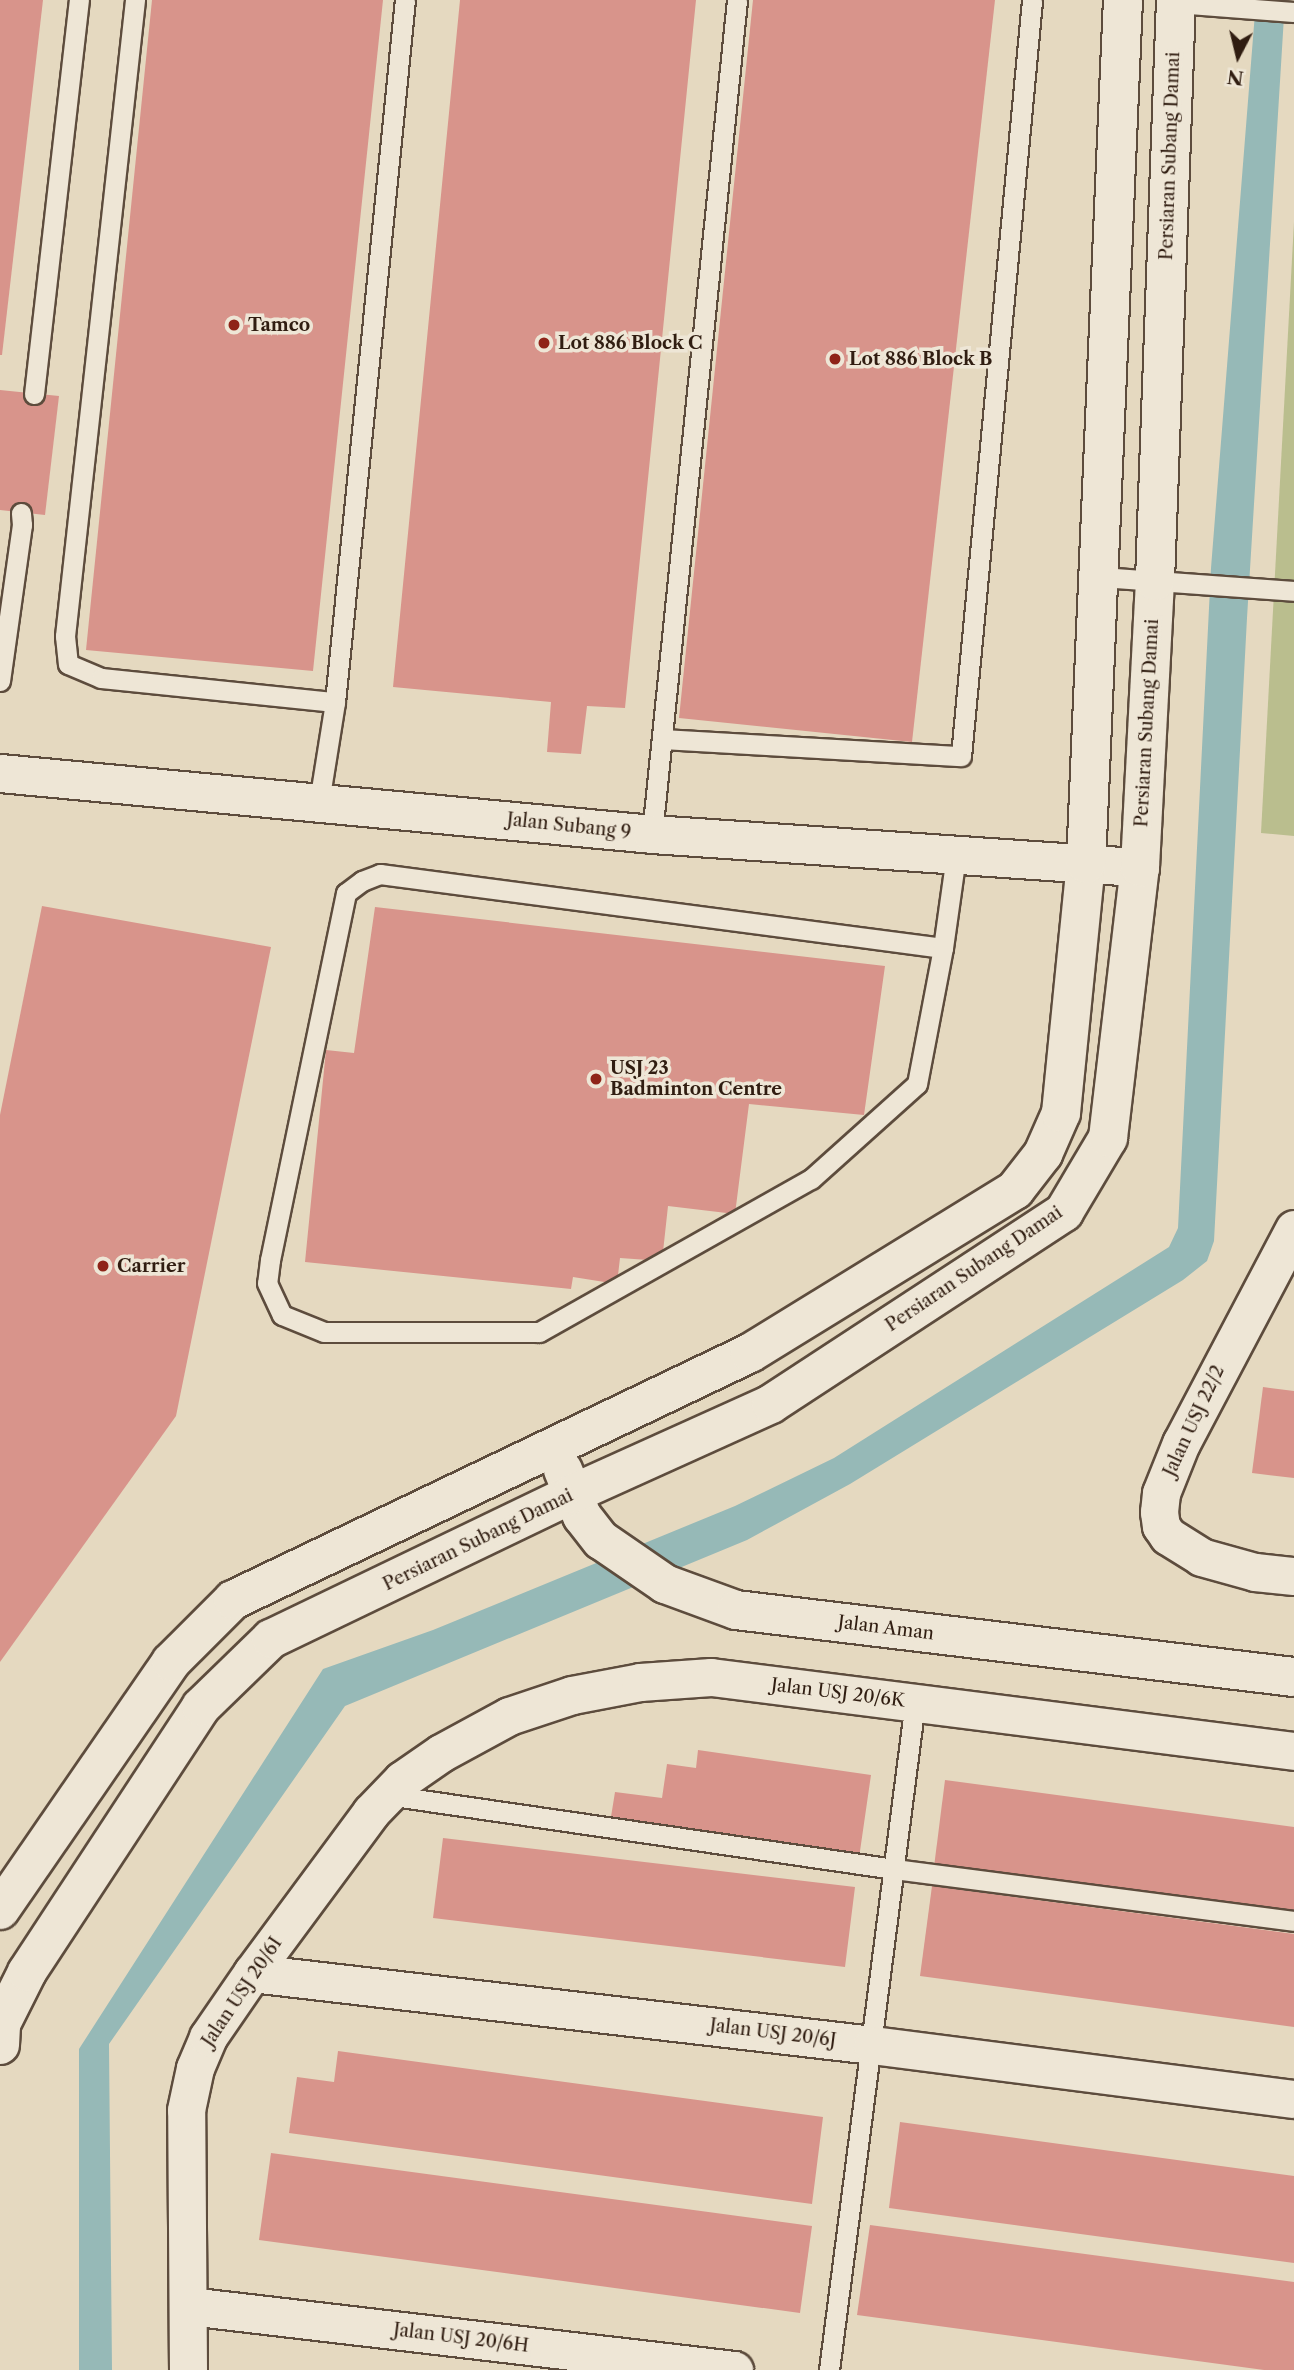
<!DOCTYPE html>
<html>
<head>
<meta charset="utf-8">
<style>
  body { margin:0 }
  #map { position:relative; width:1294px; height:2370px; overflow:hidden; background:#e5d9c0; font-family:"Libre Caslon Text",serif }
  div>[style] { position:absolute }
  .green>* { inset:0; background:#babe8e }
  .water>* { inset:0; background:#96b9b7 }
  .building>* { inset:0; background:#d8948b }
  .roads { filter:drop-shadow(2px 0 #5d4c3d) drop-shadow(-2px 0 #5d4c3d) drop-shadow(0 2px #5d4c3d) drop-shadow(0 -2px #5d4c3d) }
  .service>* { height:19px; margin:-9.5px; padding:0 9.5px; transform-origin:9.5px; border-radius:9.5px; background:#eee6d6 }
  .minor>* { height:37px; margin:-18.5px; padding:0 18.5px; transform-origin:18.5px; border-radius:18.5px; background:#eee6d6 }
  .tertiary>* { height:38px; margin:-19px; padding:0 19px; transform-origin:19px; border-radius:19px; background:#eee6d6 }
  .dots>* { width:19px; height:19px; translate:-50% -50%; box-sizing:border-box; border:4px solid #eee6d6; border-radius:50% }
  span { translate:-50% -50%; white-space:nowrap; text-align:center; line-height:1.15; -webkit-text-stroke:7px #eee6d6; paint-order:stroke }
  .street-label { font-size:18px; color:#301d11 }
  .poi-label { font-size:18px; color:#301d11; font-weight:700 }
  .left { translate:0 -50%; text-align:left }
  .north { position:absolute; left:1203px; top:21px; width:70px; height:70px; -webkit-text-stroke:5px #eee6d6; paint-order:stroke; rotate:187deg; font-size:19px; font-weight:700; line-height:28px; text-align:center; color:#301d11 }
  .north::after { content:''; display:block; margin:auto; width:24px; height:32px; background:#301d11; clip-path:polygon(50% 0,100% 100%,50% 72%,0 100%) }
</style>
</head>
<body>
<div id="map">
  <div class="green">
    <i style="clip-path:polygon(1294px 222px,1294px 836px,1261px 833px)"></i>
  </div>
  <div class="water">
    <i style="clip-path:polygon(1256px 0,1285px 0,1247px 618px,1214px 1241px,1207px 1261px,1183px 1280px,850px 1484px,747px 1540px,345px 1706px,109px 2044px,112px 2370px,79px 2370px,79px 2049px,323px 1669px,433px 1630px,735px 1506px,834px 1458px,1169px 1247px,1178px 1228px,1211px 568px)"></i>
  </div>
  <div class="building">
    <i style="clip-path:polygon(0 0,43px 0,2px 355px,0 355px)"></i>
    <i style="clip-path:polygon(152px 0,383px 0,313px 671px,86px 650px)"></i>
    <i style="clip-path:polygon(460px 0,696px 0,625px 708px,587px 706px,581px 754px,547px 752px,551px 702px,393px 687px)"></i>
    <i style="clip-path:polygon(753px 0,995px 0,912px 742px,679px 718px)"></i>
    <i style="clip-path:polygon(0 390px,59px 396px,45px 515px,0 510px)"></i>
    <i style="clip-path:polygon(42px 906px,271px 947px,176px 1416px,0 1662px,0 1115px)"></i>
    <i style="clip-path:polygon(375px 907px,885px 966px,864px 1115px,749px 1104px,735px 1214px,668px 1206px,662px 1261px,620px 1258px,617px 1284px,573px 1277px,571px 1289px,305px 1262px,326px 1050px,354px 1053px)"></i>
    <i style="clip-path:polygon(1263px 1387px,1294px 1391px,1294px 1478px,1252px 1473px)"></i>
    <i style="clip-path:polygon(698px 1750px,871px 1775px,859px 1858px,610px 1823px,615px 1792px,662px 1798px,667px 1764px,696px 1768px)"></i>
    <i style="clip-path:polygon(945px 1780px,1294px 1827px,1294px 1915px,934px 1867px)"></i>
    <i style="clip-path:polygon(443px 1838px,855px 1887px,845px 1967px,433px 1918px)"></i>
    <i style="clip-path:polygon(932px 1886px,1294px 1934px,1294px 2027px,920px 1976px)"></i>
    <i style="clip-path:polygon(338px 2051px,823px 2117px,812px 2204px,289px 2133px,297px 2077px,334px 2082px)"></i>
    <i style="clip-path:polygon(900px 2122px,1294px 2176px,1294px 2263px,889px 2208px)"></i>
    <i style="clip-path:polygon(271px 2153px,812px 2226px,800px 2313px,259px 2240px)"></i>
    <i style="clip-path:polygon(870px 2225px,1294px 2282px,1294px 2370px,1264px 2370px,857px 2315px)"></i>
  </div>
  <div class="roads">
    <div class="service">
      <i style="left:135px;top:0;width:640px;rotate:96.28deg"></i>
      <i style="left:65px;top:636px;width:28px;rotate:84deg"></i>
      <i style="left:68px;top:664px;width:36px;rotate:23deg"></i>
      <i style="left:101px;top:678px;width:235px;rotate:5.9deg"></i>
      <i style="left:1176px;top:3px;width:118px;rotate:4.4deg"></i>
      <i style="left:34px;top:394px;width:397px;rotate:-83.5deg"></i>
      <i style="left:1100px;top:577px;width:195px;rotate:4.1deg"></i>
      <i style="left:0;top:681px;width:158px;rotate:-82deg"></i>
      <i style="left:22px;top:525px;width:12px;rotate:-95deg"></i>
      <i style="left:663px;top:739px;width:298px;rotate:3.3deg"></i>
      <i style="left:961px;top:756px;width:759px;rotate:-84.63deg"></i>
      <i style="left:319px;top:802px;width:101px;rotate:-80.9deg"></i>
      <i style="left:335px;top:702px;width:705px;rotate:-84.31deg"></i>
      <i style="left:652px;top:834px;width:838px;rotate:-84.18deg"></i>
      <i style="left:943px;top:948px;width:568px;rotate:-172.51deg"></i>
      <i style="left:380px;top:874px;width:19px;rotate:159deg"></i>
      <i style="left:362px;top:881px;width:20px;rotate:143deg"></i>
      <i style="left:346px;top:893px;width:375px;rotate:101.7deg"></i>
      <i style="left:270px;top:1260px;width:23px;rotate:97deg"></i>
      <i style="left:267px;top:1283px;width:35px;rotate:65deg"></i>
      <i style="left:282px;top:1315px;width:45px;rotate:22deg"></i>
      <i style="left:324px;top:1332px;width:215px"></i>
      <i style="left:539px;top:1332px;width:312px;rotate:-29.4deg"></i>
      <i style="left:811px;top:1179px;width:142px;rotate:-41.9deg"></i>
      <i style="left:917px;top:1084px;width:138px;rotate:-79.2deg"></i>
      <i style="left:943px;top:948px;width:94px;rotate:-82deg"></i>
      <i style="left:387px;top:1795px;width:512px;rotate:8.3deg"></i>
      <i style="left:894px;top:1869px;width:403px;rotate:7.4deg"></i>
      <i style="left:829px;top:2370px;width:674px;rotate:-82.66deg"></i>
    </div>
    <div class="minor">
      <i style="left:0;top:773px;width:655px;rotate:5.34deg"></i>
      <i style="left:652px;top:834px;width:489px;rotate:3.9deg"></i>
      <i style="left:1294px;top:1229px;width:242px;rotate:117.8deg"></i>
      <i style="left:1181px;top:1443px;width:54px;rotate:111.8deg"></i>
      <i style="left:1161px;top:1493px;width:19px;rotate:96deg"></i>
      <i style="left:1159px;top:1512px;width:14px;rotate:82deg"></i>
      <i style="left:1161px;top:1526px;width:12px;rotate:55deg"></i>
      <i style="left:1168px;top:1536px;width:39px;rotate:32deg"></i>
      <i style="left:1201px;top:1557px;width:56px;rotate:15.5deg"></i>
      <i style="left:1255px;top:1572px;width:39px;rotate:6deg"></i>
      <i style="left:252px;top:1973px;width:624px;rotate:6.62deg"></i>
      <i style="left:872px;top:2045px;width:425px;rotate:7.3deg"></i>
      <i style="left:189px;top:2306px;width:549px;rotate:6.7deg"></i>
      <i style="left:188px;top:2370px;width:260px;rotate:-90.4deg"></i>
      <i style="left:186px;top:2110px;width:43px;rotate:-77.9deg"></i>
      <i style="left:195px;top:2068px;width:34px;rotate:-67deg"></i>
      <i style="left:208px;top:2037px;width:78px;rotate:-55.5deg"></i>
      <i style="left:252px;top:1973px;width:200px;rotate:-53.5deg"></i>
      <i style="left:371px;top:1812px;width:45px;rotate:-45.9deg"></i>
      <i style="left:402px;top:1780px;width:47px;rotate:-34.7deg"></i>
      <i style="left:441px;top:1753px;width:77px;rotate:-28.6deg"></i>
      <i style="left:509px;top:1716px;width:66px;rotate:-18.4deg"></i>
      <i style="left:572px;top:1695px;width:69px;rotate:-10.8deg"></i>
      <i style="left:640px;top:1682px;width:71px;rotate:-4deg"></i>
      <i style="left:711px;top:1677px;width:588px;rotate:7.23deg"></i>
    </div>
    <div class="tertiary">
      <i style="left:563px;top:1470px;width:50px;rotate:67.6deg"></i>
      <i style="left:582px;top:1516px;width:31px;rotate:52deg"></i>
      <i style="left:601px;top:1540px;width:78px;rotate:34.5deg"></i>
      <i style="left:665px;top:1584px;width:76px;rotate:20.1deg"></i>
      <i style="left:736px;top:1610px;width:562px;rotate:6.85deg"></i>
      <i style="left:0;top:1910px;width:301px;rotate:-55.4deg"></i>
      <i style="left:171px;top:1662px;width:88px;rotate:-45deg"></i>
      <i style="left:233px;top:1600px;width:573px;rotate:-25.54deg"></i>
      <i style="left:750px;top:1353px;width:311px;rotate:-31.6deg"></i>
      <i style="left:1015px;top:1190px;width:46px;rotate:-52.1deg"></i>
      <i style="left:1043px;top:1154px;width:45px;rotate:-66.3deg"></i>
      <i style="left:1061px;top:1113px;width:250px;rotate:-84.3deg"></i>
      <i style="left:1086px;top:864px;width:865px;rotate:-87.55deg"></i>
      <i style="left:0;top:2045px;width:21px;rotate:-87deg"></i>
      <i style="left:1px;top:2024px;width:58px;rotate:-63.4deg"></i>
      <i style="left:27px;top:1972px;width:317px;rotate:-56.7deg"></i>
      <i style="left:201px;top:1707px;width:98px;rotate:-44.2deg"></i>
      <i style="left:271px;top:1639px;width:334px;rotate:-25.7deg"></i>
      <i style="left:572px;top:1494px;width:218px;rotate:-24.3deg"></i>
      <i style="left:771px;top:1404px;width:350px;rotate:-33.2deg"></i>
      <i style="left:1064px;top:1212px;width:86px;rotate:-59.3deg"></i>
      <i style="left:1108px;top:1138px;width:273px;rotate:-83.3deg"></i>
      <i style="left:1140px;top:867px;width:286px;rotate:-87deg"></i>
      <i style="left:1155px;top:581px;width:581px;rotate:-87.93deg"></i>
    </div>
  </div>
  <div class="dots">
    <i style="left:234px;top:325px;background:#8f2418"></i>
    <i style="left:544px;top:343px;background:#8f2418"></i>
    <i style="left:835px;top:359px;background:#8f2418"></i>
    <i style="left:596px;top:1079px;background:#8f2418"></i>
    <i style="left:103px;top:1266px;background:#8f2418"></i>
  </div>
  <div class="street-label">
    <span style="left:1170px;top:156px;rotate:-88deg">Persiaran Subang Damai</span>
    <span style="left:1147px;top:723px;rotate:-87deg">Persiaran Subang Damai</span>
    <span style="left:569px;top:826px;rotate:6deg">Jalan Subang 9</span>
    <span style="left:974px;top:1269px;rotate:-34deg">Persiaran Subang Damai</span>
    <span style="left:1194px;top:1421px;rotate:-65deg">Jalan USJ 22/2</span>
    <span style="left:478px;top:1540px;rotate:-26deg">Persiaran Subang Damai</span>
    <span style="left:886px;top:1628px;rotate:7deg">Jalan Aman</span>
    <span style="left:838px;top:1693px;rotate:7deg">Jalan USJ 20/6K</span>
    <span style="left:242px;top:1992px;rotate:-56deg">Jalan USJ 20/6I</span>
    <span style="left:773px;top:2033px;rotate:7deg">Jalan USJ 20/6J</span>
    <span style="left:461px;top:2338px;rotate:7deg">Jalan USJ 20/6H</span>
  </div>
  <div class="poi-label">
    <span class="left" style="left:248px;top:325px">Tamco</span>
    <span class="left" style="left:558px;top:343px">Lot 886 Block C</span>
    <span class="left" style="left:849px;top:359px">Lot 886 Block B</span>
    <span class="left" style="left:610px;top:1079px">USJ 23<br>Badminton Centre</span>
    <span class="left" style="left:117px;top:1266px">Carrier</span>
  </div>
  <div class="north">N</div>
</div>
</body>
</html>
